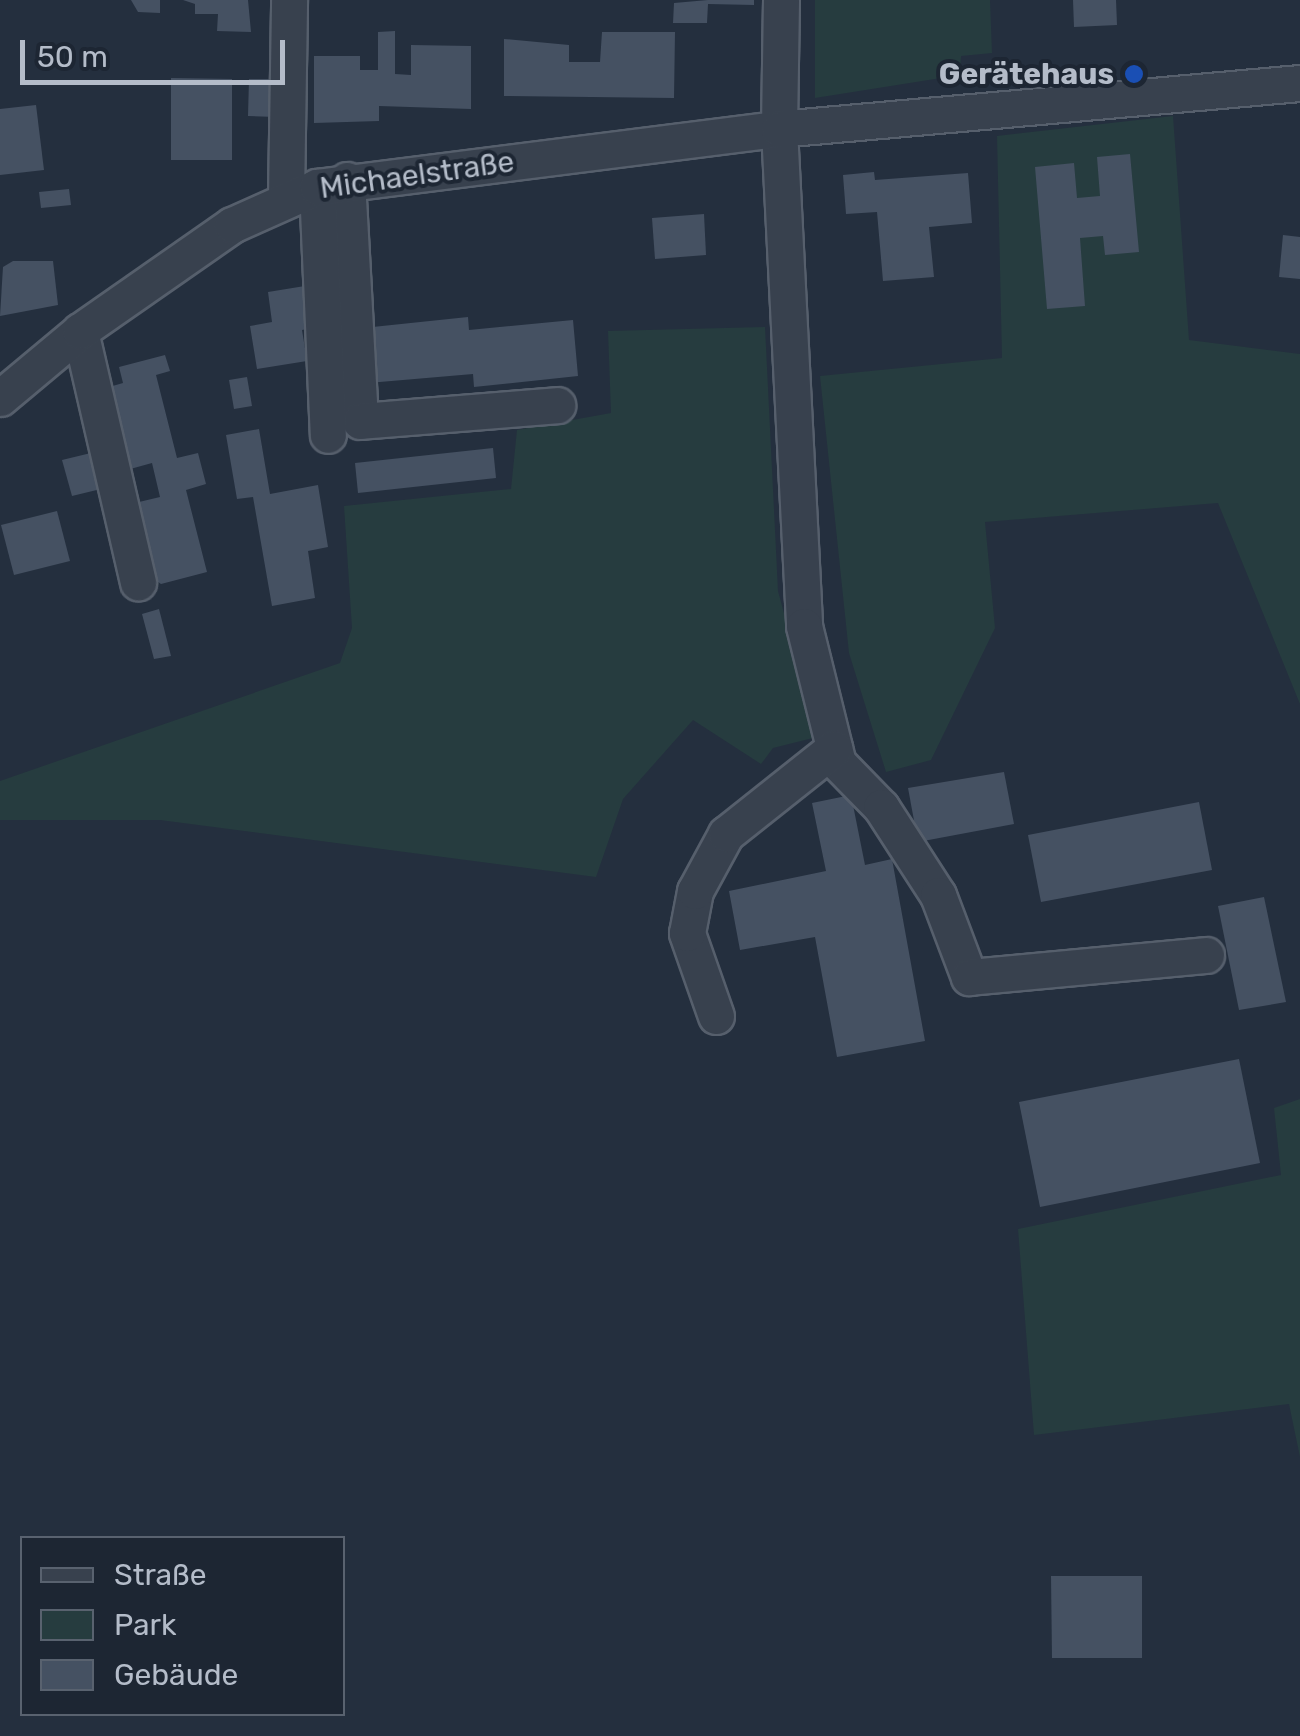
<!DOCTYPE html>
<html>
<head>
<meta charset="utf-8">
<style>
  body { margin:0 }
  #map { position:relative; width:1300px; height:1736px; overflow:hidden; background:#242f3e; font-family:Rubik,sans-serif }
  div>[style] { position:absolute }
  .green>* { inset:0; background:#263c3f }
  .building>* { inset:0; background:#455162 }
  .roads { filter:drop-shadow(2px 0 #565f6c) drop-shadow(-2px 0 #565f6c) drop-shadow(0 2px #565f6c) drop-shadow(0 -2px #565f6c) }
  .minor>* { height:35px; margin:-17.5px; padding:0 17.5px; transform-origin:17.5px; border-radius:17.5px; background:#38414e }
  .dots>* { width:28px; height:28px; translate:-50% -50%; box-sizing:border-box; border:5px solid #1d2633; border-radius:50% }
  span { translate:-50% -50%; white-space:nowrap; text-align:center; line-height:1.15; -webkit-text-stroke:8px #1d2633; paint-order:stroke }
  .poi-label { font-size:30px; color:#b4bcc9; font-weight:700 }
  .right { translate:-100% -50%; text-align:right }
  .street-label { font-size:30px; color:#b4bcc9 }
  .legend { position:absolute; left:20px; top:1536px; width:325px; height:180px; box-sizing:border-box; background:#1d2633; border:2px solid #59626f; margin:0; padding:12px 18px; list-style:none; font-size:30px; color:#b4bcc9 }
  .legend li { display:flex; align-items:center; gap:20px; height:50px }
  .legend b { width:50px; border:2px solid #59626f }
  .scale { position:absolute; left:20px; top:40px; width:265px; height:45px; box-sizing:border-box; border:5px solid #b4bcc9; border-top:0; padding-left:12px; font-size:30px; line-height:35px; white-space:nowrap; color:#b4bcc9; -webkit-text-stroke:8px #1d2633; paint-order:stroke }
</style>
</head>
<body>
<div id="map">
  <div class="green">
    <i style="clip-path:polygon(815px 0,990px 0,992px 53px,961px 56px,960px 75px,815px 98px)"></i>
    <i style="clip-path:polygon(1173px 116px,1189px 340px,1300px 354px,1300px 704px,1218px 503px,985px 522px,995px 628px,931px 760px,886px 772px,849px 653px,820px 376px,1002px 358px,997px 136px)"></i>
    <i style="clip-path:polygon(765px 327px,778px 591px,817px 737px,773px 748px,761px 764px,693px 720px,623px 799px,596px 877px,160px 820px,0 820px,0 781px,340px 663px,352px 628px,344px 506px,511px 489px,517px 430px,611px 413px,608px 331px)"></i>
    <i style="clip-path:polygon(1300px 1099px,1300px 1457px,1289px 1404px,1034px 1435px,1018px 1229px,1281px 1175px,1274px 1108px)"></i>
  </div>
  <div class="building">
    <i style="clip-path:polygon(131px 0,160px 0,160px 13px,138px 12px)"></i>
    <i style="clip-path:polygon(183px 0,248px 0,251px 32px,217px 31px,218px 14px,195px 14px,195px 4px)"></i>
    <i style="clip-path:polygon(708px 0,754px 0,754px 5px,708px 4px,707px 23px,673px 23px,674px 3px)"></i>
    <i style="clip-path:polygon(1073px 0,1116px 0,1117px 25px,1074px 27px)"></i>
    <i style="clip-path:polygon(395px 31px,395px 74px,411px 75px,411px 45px,471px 46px,471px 109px,379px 106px,379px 121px,314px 123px,314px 56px,360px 56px,360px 70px,378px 70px,378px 32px)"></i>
    <i style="clip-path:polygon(602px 32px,675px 32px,674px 98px,504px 96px,504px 39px,569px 45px,569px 62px,600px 62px)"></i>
    <i style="clip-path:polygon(171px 78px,232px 79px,232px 160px,171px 160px)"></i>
    <i style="clip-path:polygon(249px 79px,276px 79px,276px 117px,248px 116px)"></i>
    <i style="clip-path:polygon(36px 105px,44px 170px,0 175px,0 109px)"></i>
    <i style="clip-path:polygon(1130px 154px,1139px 252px,1105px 255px,1103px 236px,1080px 238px,1085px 306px,1047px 309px,1035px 167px,1074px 163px,1077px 198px,1100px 196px,1097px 157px)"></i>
    <i style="clip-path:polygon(874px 172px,875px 180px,968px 173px,972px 223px,929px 227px,934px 277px,883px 281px,877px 212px,846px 214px,843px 175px)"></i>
    <i style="clip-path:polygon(69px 189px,71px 205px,41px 208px,39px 192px)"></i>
    <i style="clip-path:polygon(704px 214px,706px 255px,655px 259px,652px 218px)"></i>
    <i style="clip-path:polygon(1283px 235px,1300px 237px,1300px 279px,1279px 277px)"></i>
    <i style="clip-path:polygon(13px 261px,53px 261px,58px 305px,0 316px,3px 267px)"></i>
    <i style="clip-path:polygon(311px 285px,318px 327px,302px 330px,307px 361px,257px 369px,250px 326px,272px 322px,268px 292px)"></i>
    <i style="clip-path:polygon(468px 317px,469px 330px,573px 320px,578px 376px,474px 387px,473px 374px,368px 383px,363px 328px)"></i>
    <i style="clip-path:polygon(165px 355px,170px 371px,156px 375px,177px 458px,198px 453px,206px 484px,186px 490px,207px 572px,161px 584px,151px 577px,134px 513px,139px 502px,160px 497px,152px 463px,123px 471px,109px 387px,123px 383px,119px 367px)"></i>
    <i style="clip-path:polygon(247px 377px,252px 406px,234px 409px,229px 380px)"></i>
    <i style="clip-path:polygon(259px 429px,270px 494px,318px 485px,328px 547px,308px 551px,315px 598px,272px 606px,253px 497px,237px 499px,226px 435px)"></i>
    <i style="clip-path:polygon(493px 448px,496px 478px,358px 493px,355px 463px)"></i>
    <i style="clip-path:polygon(95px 452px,105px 488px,72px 496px,62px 460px)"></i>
    <i style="clip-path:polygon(57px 511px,70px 561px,14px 575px,1px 525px)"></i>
    <i style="clip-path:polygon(159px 609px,171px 656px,154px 659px,142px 614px)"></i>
    <i style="clip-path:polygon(1004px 772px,1014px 824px,918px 842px,908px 788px)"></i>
    <i style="clip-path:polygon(851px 795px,865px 865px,892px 859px,925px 1041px,837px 1057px,815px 937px,740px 950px,729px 891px,826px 871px,812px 803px)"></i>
    <i style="clip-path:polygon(1199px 802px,1212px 870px,1041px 902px,1028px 835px)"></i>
    <i style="clip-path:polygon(1264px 897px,1286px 1002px,1239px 1010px,1218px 906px)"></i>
    <i style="clip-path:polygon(1239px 1059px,1260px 1163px,1040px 1207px,1019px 1102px)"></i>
    <i style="clip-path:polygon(1051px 1576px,1142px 1576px,1142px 1658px,1052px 1658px)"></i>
  </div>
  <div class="roads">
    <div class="minor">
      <i style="left:781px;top:0;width:129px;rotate:90.9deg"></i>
      <i style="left:779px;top:129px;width:498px;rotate:87.1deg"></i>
      <i style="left:804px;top:626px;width:141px;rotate:76.1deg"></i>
      <i style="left:838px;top:763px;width:62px;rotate:45.7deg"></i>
      <i style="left:881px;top:807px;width:105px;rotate:57.1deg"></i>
      <i style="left:938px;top:895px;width:88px;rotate:69.3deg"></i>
      <i style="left:969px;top:977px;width:238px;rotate:-5.3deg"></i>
      <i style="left:347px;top:180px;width:241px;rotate:86.9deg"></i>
      <i style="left:360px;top:421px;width:198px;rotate:-4.6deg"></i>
      <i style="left:317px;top:187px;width:248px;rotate:87.5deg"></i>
      <i style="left:286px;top:197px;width:197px;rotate:-89.1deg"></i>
      <i style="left:80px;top:331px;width:258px;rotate:77deg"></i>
      <i style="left:0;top:398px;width:104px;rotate:-39.9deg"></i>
      <i style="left:80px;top:331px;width:185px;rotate:-34.9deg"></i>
      <i style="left:232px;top:225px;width:93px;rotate:-24.1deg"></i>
      <i style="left:317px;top:187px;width:466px;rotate:-7.2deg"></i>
      <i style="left:779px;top:129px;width:523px;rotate:-5.05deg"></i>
      <i style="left:716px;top:1016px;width:88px;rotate:-109.3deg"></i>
      <i style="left:687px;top:933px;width:43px;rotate:-79.2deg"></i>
      <i style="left:695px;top:891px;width:65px;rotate:-61.5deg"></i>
      <i style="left:726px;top:834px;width:138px;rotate:-38.5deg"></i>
    </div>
  </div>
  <div class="dots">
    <i style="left:1134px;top:74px;background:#1a4fb4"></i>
  </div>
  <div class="poi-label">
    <span class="right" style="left:1114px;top:74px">Gerätehaus</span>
  </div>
  <div class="street-label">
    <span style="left:417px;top:175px;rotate:-8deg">Michaelstraße</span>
  </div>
  <ul class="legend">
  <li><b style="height:12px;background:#38414e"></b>Straße</li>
  <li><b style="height:28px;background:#263c3f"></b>Park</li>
  <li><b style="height:28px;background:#455162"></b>Gebäude</li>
  </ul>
  <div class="scale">50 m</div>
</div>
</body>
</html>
